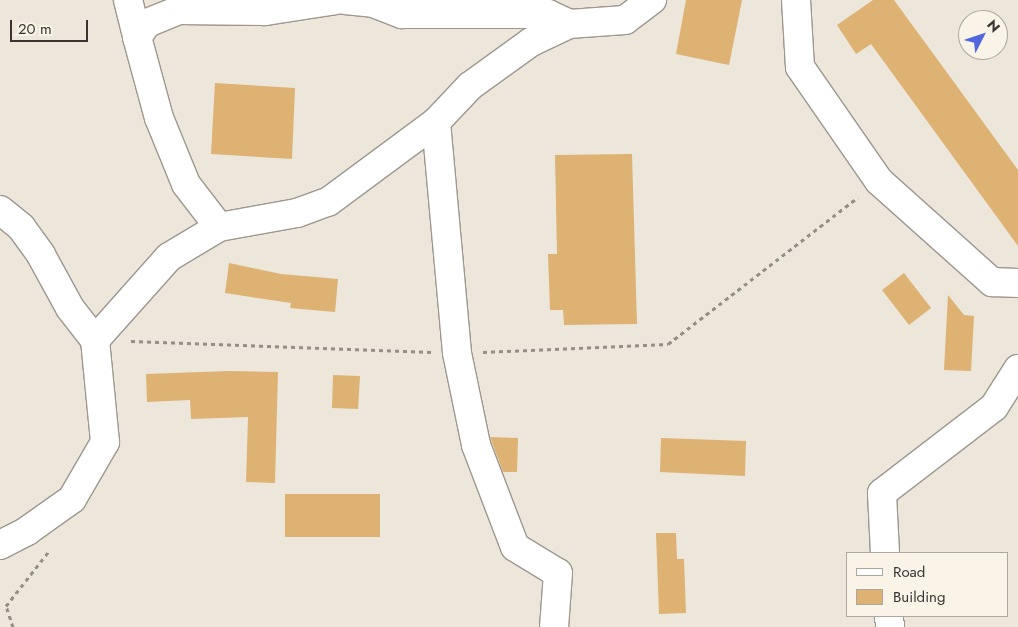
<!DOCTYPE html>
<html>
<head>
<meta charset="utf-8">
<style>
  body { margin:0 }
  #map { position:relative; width:1018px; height:627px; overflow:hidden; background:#ece6db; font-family:Jost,sans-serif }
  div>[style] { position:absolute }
  .building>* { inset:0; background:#ddb273 }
  .path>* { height:3px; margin-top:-1.5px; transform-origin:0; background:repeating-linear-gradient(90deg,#938f87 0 4px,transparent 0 8px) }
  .roads { filter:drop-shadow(1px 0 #9d978d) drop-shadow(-1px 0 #9d978d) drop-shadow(0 1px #9d978d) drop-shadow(0 -1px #9d978d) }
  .minor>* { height:28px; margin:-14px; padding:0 14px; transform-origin:14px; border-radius:14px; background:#fff }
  span { translate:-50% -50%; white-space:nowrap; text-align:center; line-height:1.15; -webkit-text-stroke:4px #f9f3e8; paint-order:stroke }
  .legend { position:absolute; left:846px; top:552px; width:162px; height:65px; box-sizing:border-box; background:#f9f3e8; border:1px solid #aca79f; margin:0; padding:6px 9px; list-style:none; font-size:15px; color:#383531 }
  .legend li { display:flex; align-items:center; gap:10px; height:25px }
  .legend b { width:25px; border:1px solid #aca79f }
  .north { position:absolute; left:958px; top:10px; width:50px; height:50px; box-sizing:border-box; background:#f9f3e8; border:1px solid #aca79f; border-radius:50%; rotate:49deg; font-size:14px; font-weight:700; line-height:20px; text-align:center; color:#383531 }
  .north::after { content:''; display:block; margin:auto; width:18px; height:22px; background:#5366dc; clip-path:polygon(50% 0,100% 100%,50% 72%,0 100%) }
  .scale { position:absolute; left:10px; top:20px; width:78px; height:22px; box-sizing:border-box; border:2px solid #383531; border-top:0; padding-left:6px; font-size:15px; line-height:18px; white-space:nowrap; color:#383531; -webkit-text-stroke:4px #f9f3e8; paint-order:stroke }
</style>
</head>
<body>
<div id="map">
  <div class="building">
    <i style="clip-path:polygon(686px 0,742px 0,729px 65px,676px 54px)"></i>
    <i style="clip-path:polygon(873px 0,894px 0,1018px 170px,1018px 246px,871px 44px,856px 54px,837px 25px)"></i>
    <i style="clip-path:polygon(215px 83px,295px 88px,292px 159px,211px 154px)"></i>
    <i style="clip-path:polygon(632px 154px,637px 324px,564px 325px,563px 310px,550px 310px,548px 254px,557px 254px,555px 155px)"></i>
    <i style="clip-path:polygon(229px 263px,281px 274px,338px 279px,335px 312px,290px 308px,291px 303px,225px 293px)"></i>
    <i style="clip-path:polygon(904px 273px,931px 308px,909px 325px,882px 290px)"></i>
    <i style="clip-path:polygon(948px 295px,964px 315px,974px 316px,971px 371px,944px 370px)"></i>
    <i style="clip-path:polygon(229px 371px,278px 372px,275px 483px,246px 482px,248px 417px,191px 419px,190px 400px,147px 402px,146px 374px)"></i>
    <i style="clip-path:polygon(333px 375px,360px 376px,358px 409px,332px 408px)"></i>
    <i style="clip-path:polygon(490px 437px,518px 438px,517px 472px,503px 472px)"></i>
    <i style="clip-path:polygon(661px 438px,746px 441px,745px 476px,660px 472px)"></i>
    <i style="clip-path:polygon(285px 494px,380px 494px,380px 537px,285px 537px)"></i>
    <i style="clip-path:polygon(656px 533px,676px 533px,677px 559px,684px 559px,686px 613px,659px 614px)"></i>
  </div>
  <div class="path">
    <i style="left:131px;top:341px;width:301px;rotate:2.1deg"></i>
    <i style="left:483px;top:352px;width:185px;rotate:-2.5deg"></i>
    <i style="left:668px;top:344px;width:240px;rotate:-37.7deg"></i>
    <i style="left:13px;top:627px;width:22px;rotate:-108deg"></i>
    <i style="left:6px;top:606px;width:70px;rotate:-52deg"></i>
  </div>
  <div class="roads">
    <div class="minor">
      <i style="left:128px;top:0;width:38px;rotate:76deg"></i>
      <i style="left:345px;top:0;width:28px;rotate:6deg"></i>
      <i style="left:373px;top:3px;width:31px;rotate:21deg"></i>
      <i style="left:402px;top:14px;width:146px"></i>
      <i style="left:548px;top:14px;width:23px;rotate:25deg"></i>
      <i style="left:796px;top:0;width:67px;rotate:86.6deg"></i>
      <i style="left:800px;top:67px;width:139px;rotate:55.3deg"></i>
      <i style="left:879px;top:181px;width:152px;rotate:41.8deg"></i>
      <i style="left:992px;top:282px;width:26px;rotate:2deg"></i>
      <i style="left:436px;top:122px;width:232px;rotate:84.8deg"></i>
      <i style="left:457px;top:353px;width:94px;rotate:78.3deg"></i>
      <i style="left:476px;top:445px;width:109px;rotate:69.1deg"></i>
      <i style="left:515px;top:547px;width:50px;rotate:31.2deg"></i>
      <i style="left:558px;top:573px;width:54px;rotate:94.2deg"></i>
      <i style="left:0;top:210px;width:27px;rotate:39deg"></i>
      <i style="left:21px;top:227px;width:34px;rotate:54deg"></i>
      <i style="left:41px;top:255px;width:60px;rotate:61.3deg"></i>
      <i style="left:70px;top:308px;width:41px;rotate:52deg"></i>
      <i style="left:219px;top:227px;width:54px;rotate:-127.5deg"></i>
      <i style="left:186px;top:184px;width:71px;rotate:-112.2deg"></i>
      <i style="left:159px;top:118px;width:84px;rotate:-105.2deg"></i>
      <i style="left:137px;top:37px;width:17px;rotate:-54deg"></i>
      <i style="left:147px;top:23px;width:35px;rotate:-22deg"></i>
      <i style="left:179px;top:10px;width:86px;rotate:0.7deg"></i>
      <i style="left:265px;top:11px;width:72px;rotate:-8.8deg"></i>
      <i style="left:0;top:545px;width:30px;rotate:-27deg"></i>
      <i style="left:27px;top:531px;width:55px;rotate:-35.4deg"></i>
      <i style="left:72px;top:499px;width:66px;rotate:-59.9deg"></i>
      <i style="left:105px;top:442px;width:102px;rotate:-95.6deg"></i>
      <i style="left:95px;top:340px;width:111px;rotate:-48.3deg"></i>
      <i style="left:169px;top:257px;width:58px;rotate:-31deg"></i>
      <i style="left:219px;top:227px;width:79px;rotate:-10.2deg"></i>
      <i style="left:297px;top:213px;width:33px;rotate:-20deg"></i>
      <i style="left:328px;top:202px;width:134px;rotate:-36.5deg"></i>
      <i style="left:436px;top:122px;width:50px;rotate:-46.6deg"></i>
      <i style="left:470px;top:86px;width:75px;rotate:-35.8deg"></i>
      <i style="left:531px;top:42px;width:42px;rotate:-25.3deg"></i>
      <i style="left:569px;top:24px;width:56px;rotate:-4.1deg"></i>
      <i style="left:625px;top:20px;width:34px;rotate:-37deg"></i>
      <i style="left:885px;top:553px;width:60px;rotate:-92.9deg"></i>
      <i style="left:882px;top:493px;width:141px;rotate:-37.5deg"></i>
      <i style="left:994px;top:407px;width:45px;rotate:-57.7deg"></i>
      <i style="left:889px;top:616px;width:11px;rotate:85deg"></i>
    </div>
  </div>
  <ul class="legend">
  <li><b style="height:6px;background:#fff"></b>Road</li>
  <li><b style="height:14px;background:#ddb273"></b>Building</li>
  </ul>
  <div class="north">N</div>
  <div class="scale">20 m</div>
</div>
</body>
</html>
